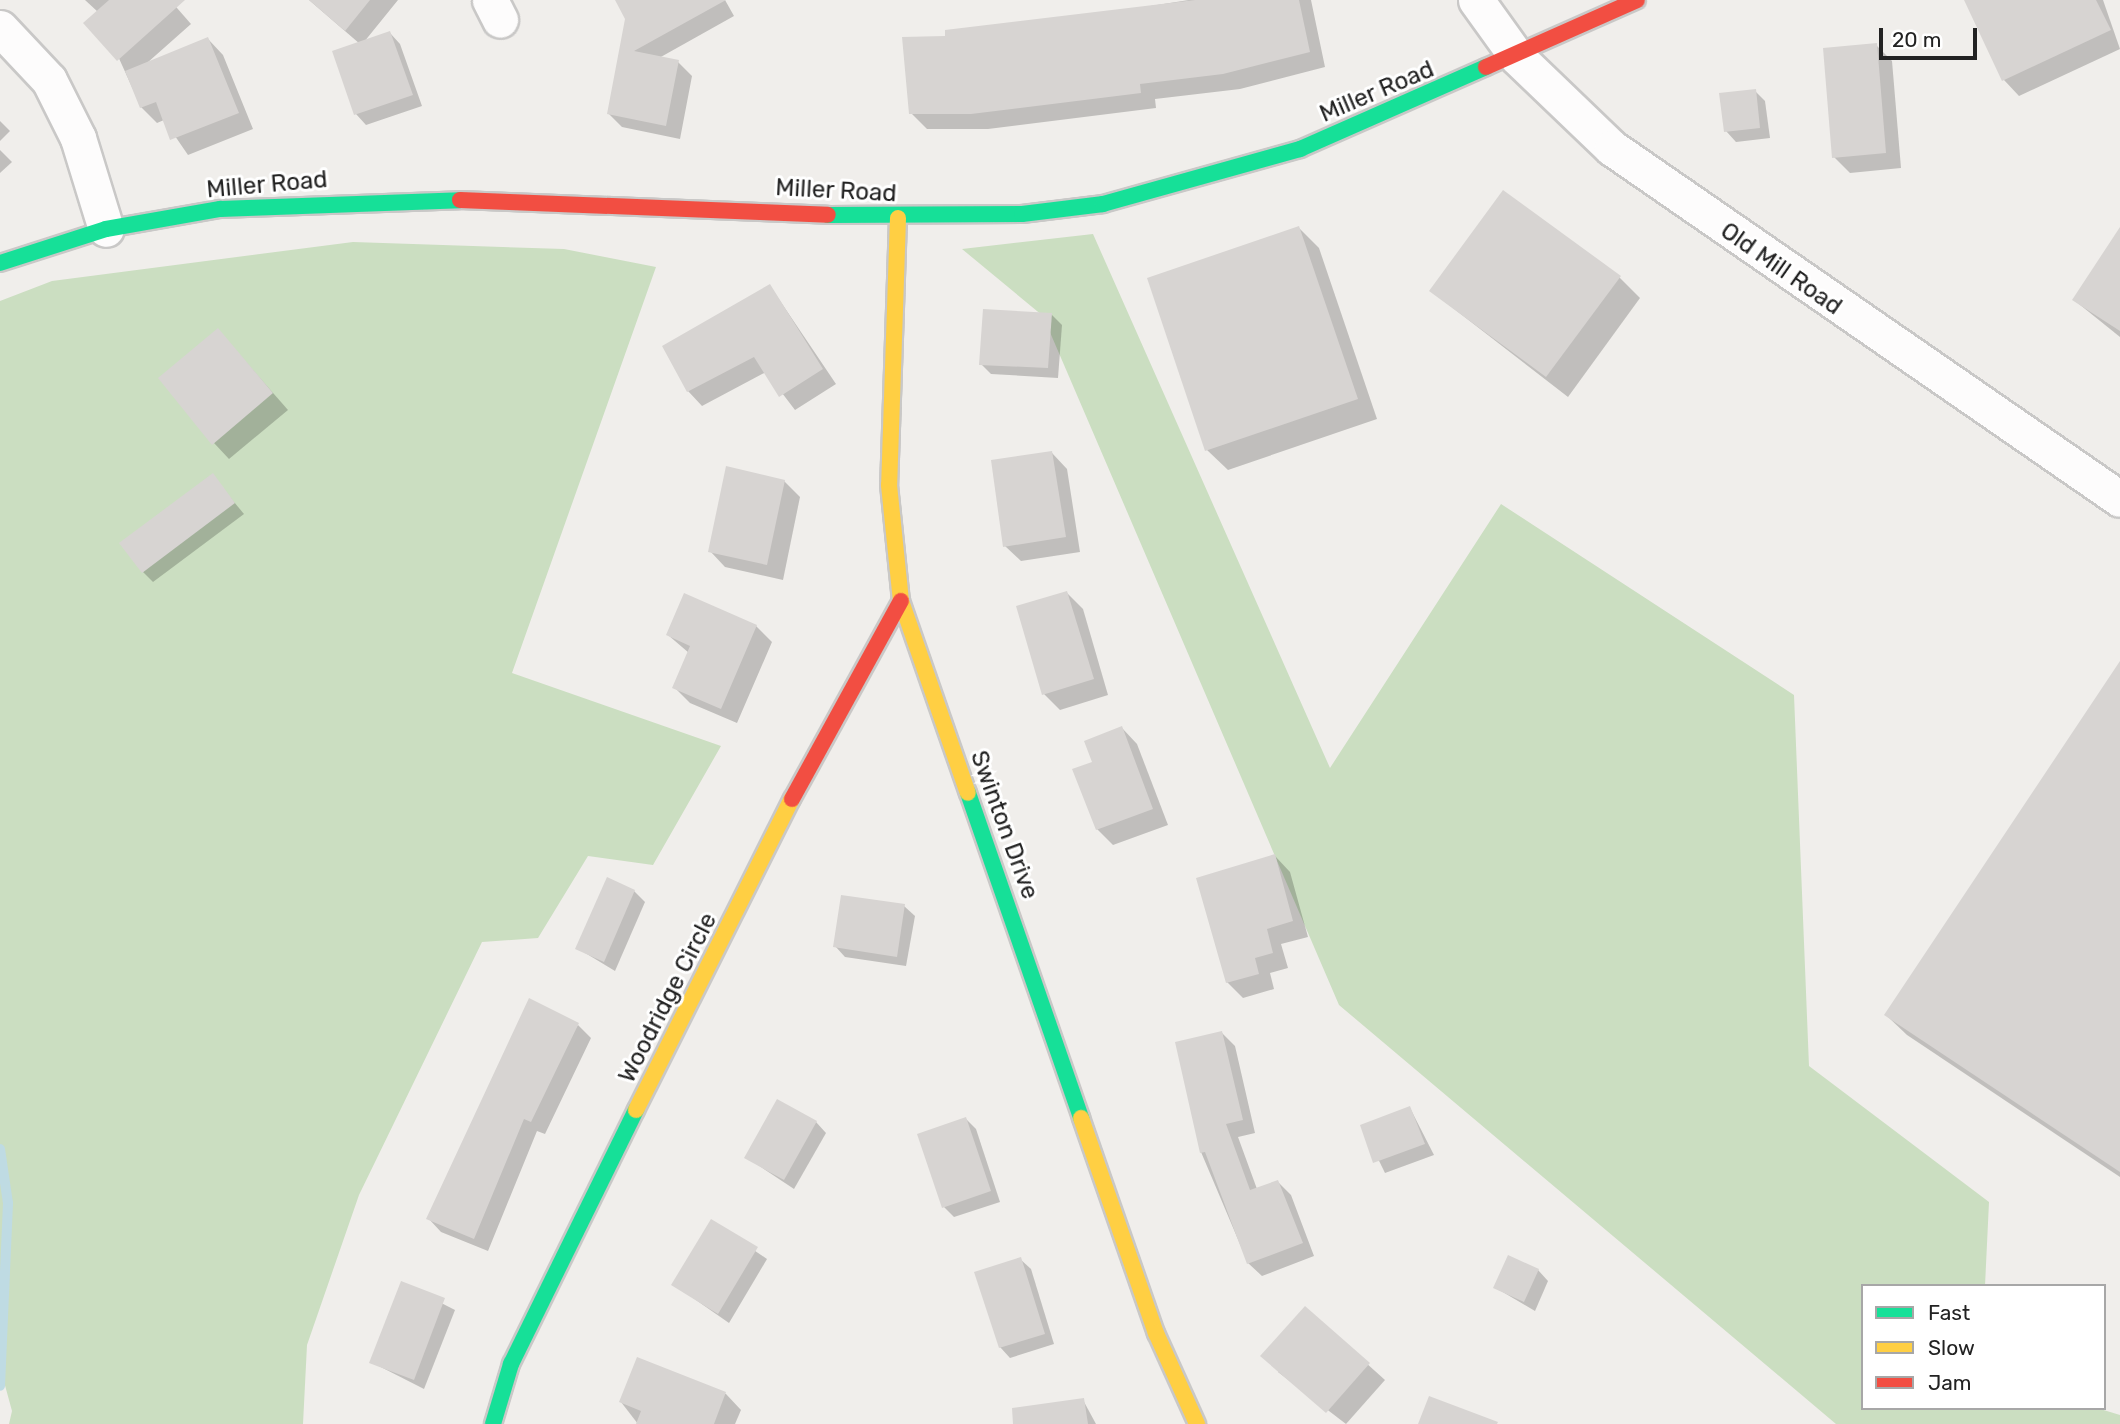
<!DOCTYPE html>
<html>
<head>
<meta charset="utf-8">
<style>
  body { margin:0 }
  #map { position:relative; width:2120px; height:1424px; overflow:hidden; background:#f0eeeb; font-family:Rubik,sans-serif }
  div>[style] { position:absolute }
  .forest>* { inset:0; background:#cbdec1 }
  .shadow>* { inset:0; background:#0003 }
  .stream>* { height:10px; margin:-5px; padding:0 5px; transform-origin:5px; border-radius:5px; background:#bfdbe3 }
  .building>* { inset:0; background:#d7d4d2 }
  .roads { filter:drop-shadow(2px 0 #c9c8c7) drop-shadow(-2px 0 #c9c8c7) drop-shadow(0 2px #c9c8c7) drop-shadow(0 -2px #c9c8c7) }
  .street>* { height:35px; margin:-17.5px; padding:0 17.5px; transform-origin:17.5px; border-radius:17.5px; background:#fdfcfc }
  .fast>* { height:16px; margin:-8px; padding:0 8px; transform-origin:8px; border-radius:8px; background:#16e098 }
  .slow>* { height:16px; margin:-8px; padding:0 8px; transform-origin:8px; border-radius:8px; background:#ffcf43 }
  .jam>* { height:16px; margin:-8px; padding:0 8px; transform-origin:8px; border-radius:8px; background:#f24e42 }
  span { translate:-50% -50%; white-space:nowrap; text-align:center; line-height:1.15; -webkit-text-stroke:6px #fff; paint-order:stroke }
  .street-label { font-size:24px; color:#222 }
  .legend { position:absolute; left:1861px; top:1284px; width:245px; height:126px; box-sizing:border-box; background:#fff; border:2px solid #a7a7a7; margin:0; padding:9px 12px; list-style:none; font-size:21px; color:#222 }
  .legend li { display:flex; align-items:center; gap:14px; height:35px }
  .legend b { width:35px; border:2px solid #a7a7a7 }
  .scale { position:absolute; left:1879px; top:28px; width:98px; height:32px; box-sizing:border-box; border:4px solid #222; border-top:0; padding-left:9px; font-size:21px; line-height:24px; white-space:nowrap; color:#222; -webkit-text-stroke:5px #fff; paint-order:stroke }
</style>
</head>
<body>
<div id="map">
  <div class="forest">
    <i style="clip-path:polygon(1093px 234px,1330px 768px,1501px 504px,1794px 695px,1809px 1066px,1989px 1202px,1985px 1286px,1863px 1286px,1863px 1408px,2097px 1408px,2120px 1415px,2120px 1424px,1836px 1424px,1339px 1005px,1043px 316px,962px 249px)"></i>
    <i style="clip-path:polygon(353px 242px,564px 249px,656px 267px,512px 673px,721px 746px,653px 865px,588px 856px,538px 938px,482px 942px,359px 1195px,307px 1345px,303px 1424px,9px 1424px,12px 1411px,0 1367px,0 301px,52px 281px)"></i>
  </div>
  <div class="shadow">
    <i style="clip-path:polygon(85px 0,170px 0,191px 24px,147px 63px,208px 39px,223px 55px,253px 129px,188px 155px,164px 120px,157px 123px,141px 107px,98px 12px)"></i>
    <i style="clip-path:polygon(309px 0,398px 0,364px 42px,390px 33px,400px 44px,422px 106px,366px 125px,356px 114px,360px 44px)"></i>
    <i style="clip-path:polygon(617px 0,725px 0,734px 16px,659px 58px,678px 62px,692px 76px,680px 139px,622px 127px,609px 114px,627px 19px)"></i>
    <i style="clip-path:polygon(1189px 0,1311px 0,1325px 67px,1240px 89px,1155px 99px,1156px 108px,988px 129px,927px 129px,911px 113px,946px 38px)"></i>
    <i style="clip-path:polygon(1966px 0,2103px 0,2120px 49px,2019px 96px,2004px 80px)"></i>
    <i style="clip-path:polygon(1876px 45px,1892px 61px,1901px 168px,1850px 173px,1834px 157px)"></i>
    <i style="clip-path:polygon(1755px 91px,1765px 101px,1770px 138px,1736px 142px,1726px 131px)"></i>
    <i style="clip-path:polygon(0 121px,10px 131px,0 141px)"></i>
    <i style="clip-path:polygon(0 150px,12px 162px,0 173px)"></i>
    <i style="clip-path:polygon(1299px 228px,1319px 248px,1377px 419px,1228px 470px,1207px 450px)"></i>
    <i style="clip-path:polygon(2120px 230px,2120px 337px,2074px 300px)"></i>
    <i style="clip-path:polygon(1619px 277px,1640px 298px,1568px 397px,1431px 291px)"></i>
    <i style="clip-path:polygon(770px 286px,836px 384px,795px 410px,766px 372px,702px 406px,688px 391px)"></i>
    <i style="clip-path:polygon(1051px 314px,1062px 325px,1058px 378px,991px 374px,981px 364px)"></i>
    <i style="clip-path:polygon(218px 330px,288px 410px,229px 459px,214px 443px)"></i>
    <i style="clip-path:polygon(1052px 453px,1067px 469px,1080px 552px,1021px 561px,1005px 546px)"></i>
    <i style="clip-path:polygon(784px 481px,800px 497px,783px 580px,725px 567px,710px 551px)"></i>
    <i style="clip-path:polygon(219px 484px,244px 514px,153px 582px,143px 572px)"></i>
    <i style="clip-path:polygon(1067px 593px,1083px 609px,1108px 695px,1060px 710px,1044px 694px)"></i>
    <i style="clip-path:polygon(756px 626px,772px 642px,737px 723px,690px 703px,674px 687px,689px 653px,668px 635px)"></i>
    <i style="clip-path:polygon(2120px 664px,2120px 1177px,1907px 1035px,1886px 1015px)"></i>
    <i style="clip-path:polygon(1122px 728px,1137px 744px,1168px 825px,1113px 845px,1097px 829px,1094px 763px)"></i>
    <i style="clip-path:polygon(1275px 856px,1290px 872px,1308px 937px,1281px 944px,1288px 968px,1270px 973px,1274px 989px,1243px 998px,1227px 982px)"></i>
    <i style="clip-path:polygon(634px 891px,645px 902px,615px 971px,577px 948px)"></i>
    <i style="clip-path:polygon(904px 906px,915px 916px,906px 966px,845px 957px,835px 946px)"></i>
    <i style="clip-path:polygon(578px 1025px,591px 1038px,545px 1134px,537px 1131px,488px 1251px,441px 1232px,428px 1218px)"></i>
    <i style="clip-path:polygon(1222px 1033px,1235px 1046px,1255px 1133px,1238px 1137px,1257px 1189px,1278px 1182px,1291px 1195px,1314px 1256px,1262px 1276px,1248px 1263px,1201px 1152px)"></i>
    <i style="clip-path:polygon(1410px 1108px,1434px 1155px,1385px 1173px,1362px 1126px)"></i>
    <i style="clip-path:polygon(966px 1119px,976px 1129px,1000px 1202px,954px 1217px,944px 1207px)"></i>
    <i style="clip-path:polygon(816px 1122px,826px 1133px,794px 1189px,746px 1157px)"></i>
    <i style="clip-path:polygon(711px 1221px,767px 1259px,729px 1323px,673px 1284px)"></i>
    <i style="clip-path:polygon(1020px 1259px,1031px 1269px,1054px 1344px,1010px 1358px,1000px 1347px)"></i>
    <i style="clip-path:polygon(1538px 1270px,1548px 1281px,1535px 1311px,1496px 1288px)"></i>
    <i style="clip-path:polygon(402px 1283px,455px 1310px,424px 1389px,371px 1362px)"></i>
    <i style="clip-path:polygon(1305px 1308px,1385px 1380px,1346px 1424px,1278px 1372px)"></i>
    <i style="clip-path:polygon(638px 1359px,726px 1394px,741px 1410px,735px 1424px,638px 1424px,621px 1402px)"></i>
    <i style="clip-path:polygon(1083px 1400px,1096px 1424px,1016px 1424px)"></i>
  </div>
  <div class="stream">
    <i style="left:0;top:1149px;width:55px;rotate:81.6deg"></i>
    <i style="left:8px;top:1203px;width:183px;rotate:92.5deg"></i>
  </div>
  <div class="building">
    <i style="clip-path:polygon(109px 0,185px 0,117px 61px,83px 23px)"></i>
    <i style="clip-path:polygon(309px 0,370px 0,345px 31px)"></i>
    <i style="clip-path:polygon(615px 0,726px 0,634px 51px,679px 60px,666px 126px,607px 114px,625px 19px)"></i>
    <i style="clip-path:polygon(1195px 0,1299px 0,1310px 52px,1223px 74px,1140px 84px,1141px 93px,971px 114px,909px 114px,902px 37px,945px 36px,945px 30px)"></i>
    <i style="clip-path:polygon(1964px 0,2096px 0,2111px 30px,2002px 81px)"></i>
    <i style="clip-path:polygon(390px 31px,413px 95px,354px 115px,332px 51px)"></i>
    <i style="clip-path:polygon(208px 37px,239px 113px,170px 140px,156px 102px,140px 108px,125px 71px)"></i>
    <i style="clip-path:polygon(1877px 43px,1886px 153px,1832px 158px,1823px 48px)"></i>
    <i style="clip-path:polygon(1756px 89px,1760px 128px,1724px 132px,1719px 93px)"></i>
    <i style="clip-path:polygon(1503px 190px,1621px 276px,1546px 377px,1429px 291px)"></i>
    <i style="clip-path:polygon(1299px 226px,1358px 399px,1205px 451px,1147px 278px)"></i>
    <i style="clip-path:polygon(2120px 227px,2120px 331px,2072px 300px)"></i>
    <i style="clip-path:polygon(770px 284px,823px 369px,779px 397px,754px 357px,687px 392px,662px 346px)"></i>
    <i style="clip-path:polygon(983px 309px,1052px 313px,1048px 368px,979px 365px)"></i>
    <i style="clip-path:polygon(218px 328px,273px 393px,212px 445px,158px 378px)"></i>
    <i style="clip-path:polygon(1052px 451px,1066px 537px,1003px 547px,991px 460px)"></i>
    <i style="clip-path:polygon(726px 466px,785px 480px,767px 565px,708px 552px)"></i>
    <i style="clip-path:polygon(213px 473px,235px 503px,142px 573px,119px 543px)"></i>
    <i style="clip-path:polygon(1067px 591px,1094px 679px,1042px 695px,1016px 606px)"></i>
    <i style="clip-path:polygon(684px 593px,757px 625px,721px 709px,672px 688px,690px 646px,666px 635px)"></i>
    <i style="clip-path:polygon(2120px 661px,2120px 1172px,1884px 1015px)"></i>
    <i style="clip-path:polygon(1122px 726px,1153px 809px,1096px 830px,1072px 769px,1092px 762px,1084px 741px)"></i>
    <i style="clip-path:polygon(1275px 854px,1293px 921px,1267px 929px,1273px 953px,1255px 958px,1259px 974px,1226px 983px,1196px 878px)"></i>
    <i style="clip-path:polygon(607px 877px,635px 890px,604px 962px,575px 949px)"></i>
    <i style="clip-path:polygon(841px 895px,905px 904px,897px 957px,833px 947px)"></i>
    <i style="clip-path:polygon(529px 998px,579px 1023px,531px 1122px,524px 1119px,474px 1239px,426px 1219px)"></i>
    <i style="clip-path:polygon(1222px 1031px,1243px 1120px,1226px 1124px,1250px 1190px,1278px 1180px,1303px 1243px,1247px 1264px,1205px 1152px,1200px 1153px,1175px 1042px)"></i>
    <i style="clip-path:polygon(777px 1099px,817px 1121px,784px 1180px,744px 1158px)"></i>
    <i style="clip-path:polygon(1410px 1106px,1425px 1144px,1373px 1163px,1360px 1125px)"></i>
    <i style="clip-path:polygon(966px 1117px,991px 1191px,942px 1208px,917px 1134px)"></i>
    <i style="clip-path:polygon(711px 1219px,758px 1247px,718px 1314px,671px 1285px)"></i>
    <i style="clip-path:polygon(1508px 1255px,1539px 1269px,1524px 1302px,1493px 1288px)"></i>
    <i style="clip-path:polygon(1021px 1257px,1045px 1334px,999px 1348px,974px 1272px)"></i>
    <i style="clip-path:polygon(401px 1281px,445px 1298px,414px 1380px,369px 1363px)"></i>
    <i style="clip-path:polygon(1305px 1306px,1370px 1363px,1326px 1413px,1260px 1356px)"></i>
    <i style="clip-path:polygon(637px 1357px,726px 1392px,714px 1424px,636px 1424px,641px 1411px,619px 1402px)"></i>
    <i style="clip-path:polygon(1429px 1396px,1498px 1422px,1497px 1424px,1418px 1424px)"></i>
    <i style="clip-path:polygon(1084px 1398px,1088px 1424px,1013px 1424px,1012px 1408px)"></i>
  </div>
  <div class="roads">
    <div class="street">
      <i style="left:490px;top:0;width:22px;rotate:63deg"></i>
      <i style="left:1476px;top:0;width:70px;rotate:54.3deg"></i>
      <i style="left:1517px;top:57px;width:132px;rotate:43.8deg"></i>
      <i style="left:1612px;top:148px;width:617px;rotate:34.64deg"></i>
      <i style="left:0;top:28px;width:71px;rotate:46.7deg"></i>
      <i style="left:49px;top:80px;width:65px;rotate:63.4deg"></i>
      <i style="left:78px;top:138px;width:95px;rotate:72.9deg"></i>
    </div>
    <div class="fast">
      <i style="left:828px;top:215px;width:194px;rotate:-0.3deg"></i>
      <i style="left:1022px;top:214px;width:82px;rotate:-7deg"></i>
      <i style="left:1103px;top:204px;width:205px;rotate:-15.6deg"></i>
      <i style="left:1300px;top:149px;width:203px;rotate:-23.8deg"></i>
      <i style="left:0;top:263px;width:111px;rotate:-17.8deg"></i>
      <i style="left:106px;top:229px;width:116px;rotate:-10deg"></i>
      <i style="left:220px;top:209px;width:240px;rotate:-2.1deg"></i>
      <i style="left:968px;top:793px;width:344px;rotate:70.8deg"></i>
      <i style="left:493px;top:1424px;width:63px;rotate:-73.3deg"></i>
      <i style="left:511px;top:1364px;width:283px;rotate:-63.8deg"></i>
    </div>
    <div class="slow">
      <i style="left:898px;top:218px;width:267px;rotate:91.9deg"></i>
      <i style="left:889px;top:485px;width:117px;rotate:84.1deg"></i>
      <i style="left:901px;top:601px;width:203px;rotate:70.8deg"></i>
      <i style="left:636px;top:1110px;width:348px;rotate:-63.4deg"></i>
      <i style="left:1081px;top:1118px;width:228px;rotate:70.8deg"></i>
      <i style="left:1156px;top:1333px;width:100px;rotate:65.7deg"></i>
    </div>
    <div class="jam">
      <i style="left:1486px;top:67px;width:165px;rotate:-23.9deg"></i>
      <i style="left:460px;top:200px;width:368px;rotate:2.3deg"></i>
      <i style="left:792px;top:799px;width:226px;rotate:-61.2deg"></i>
    </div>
  </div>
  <div class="street-label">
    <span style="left:1377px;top:92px;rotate:-23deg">Miller Road</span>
    <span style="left:267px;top:185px;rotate:-5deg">Miller Road</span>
    <span style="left:836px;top:191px;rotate:3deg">Miller Road</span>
    <span style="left:1781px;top:269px;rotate:35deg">Old Mill Road</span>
    <span style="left:1004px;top:825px;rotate:70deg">Swinton Drive</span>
    <span style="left:668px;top:998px;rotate:-63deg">Woodridge Circle</span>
  </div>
  <ul class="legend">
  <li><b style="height:9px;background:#16e098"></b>Fast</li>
  <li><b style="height:9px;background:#ffcf43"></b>Slow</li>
  <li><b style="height:9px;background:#f24e42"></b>Jam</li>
  </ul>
  <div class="scale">20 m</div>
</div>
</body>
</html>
